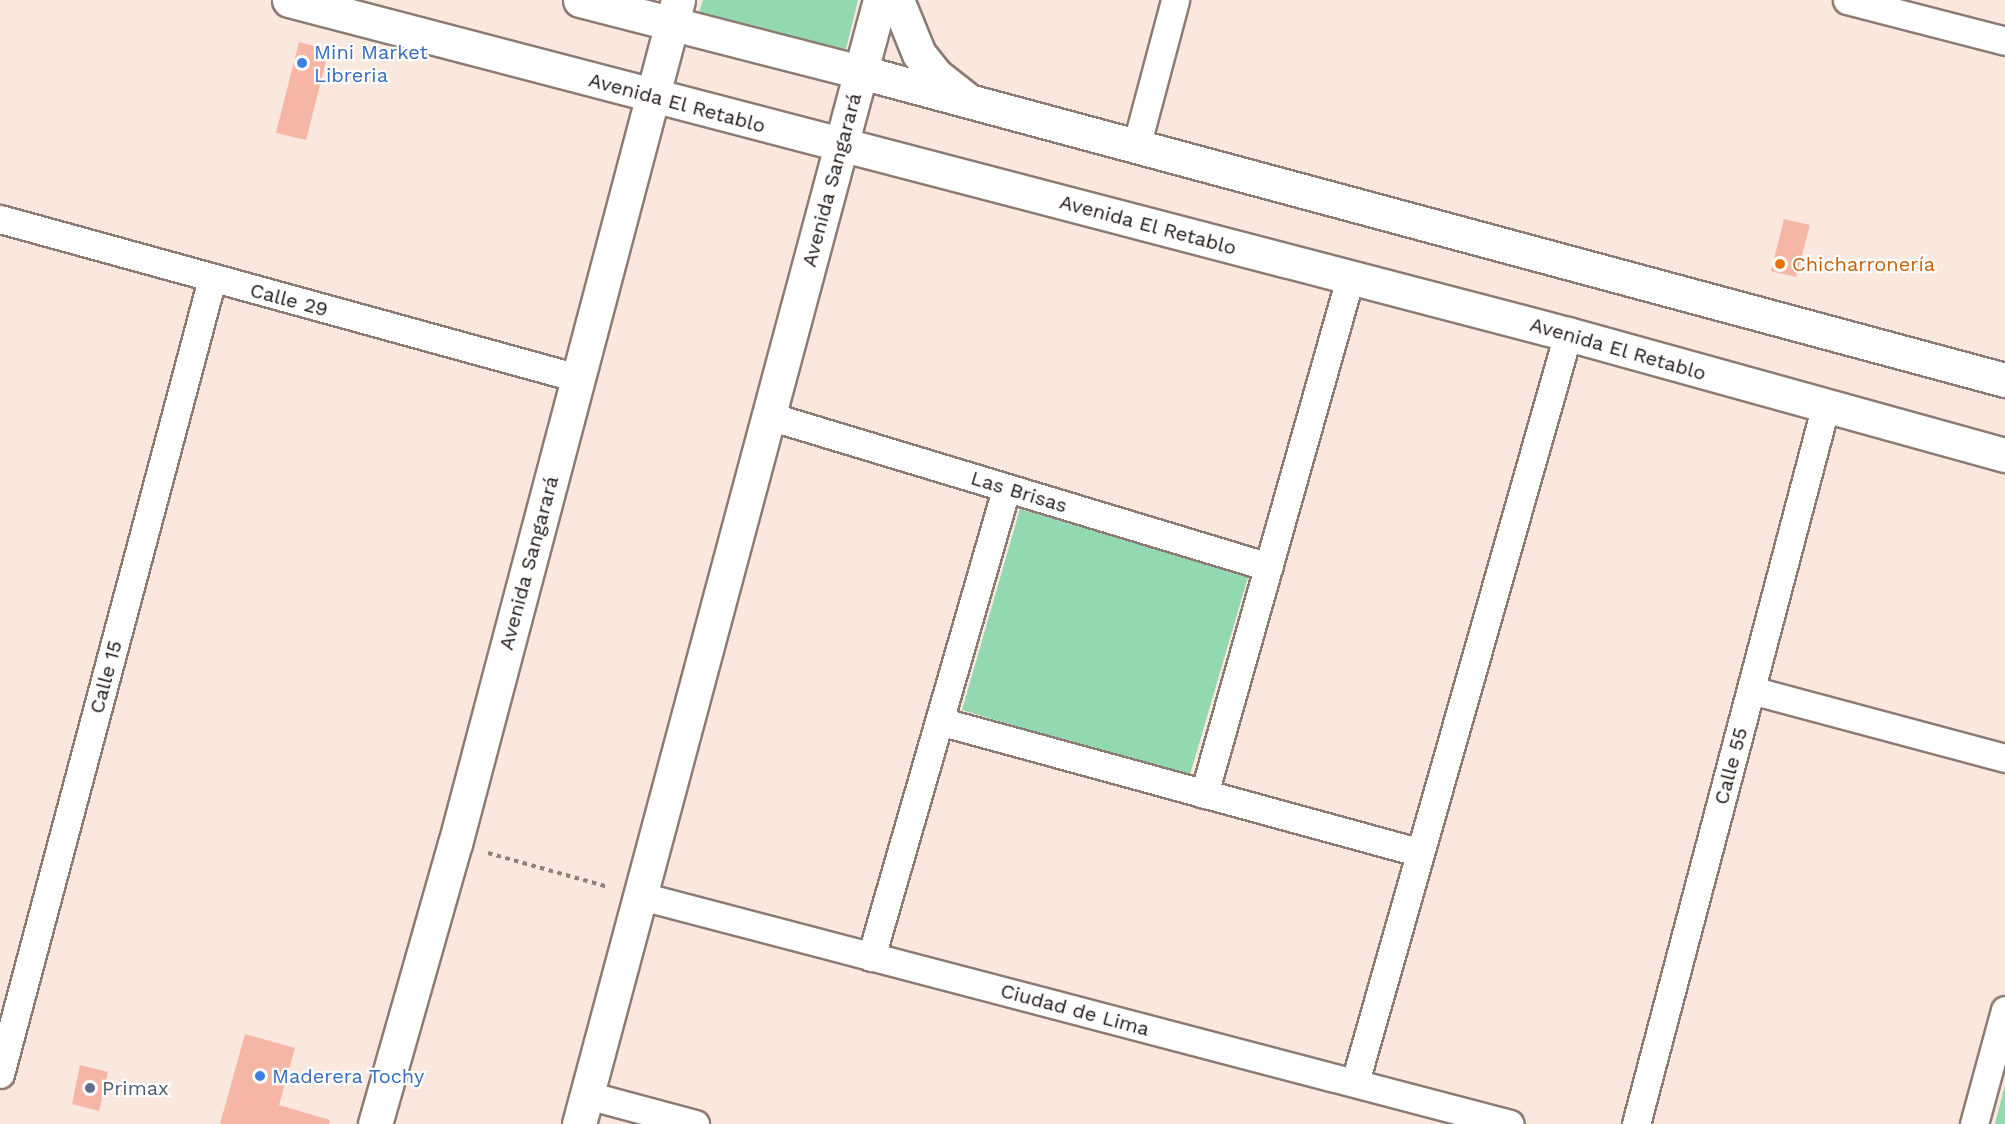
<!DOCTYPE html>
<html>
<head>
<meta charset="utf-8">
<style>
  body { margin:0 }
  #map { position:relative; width:2005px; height:1124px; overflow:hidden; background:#fae7dd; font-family:"Work Sans",sans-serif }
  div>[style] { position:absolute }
  .green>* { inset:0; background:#92d9b1 }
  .building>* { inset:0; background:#f5b6a6 }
  .path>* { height:4px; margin-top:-2px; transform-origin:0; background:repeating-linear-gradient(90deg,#8e817b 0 4.5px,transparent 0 9px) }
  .roads { filter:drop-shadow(2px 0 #8c7b72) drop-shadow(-2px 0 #8c7b72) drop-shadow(0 2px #8c7b72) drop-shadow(0 -2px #8c7b72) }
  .street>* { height:27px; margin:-13.5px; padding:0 13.5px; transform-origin:13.5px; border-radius:13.5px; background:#fff }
  .secondary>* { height:33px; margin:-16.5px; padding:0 16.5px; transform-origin:16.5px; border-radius:16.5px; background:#fff }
  .dots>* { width:16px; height:16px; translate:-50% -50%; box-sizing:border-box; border:3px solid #fff; border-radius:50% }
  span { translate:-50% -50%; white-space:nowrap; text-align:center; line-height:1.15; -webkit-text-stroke:4.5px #fff; paint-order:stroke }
  .shop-label { font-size:20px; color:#366cbe }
  .left { translate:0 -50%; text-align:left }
  .street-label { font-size:20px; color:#1e1714 }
  .food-label { font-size:20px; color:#c56008 }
  .service-label { font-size:20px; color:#4e5e75 }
</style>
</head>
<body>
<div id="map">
  <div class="green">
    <i style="clip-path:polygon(703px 0,858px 0,846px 49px,699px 13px)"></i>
    <i style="clip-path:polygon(1020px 509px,1248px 577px,1189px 778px,962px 710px)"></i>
    <i style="clip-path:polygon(2005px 1085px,2005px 1124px,1995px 1124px)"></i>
  </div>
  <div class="building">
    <i style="clip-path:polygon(299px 42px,329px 50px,306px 140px,276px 133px)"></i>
    <i style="clip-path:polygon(1784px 219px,1810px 225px,1796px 277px,1771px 271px)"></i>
    <i style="clip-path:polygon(245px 1034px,295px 1048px,279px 1105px,330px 1120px,329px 1124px,220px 1124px)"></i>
    <i style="clip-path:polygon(80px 1065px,108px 1072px,99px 1111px,72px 1104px)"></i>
  </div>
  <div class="path">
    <i style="left:488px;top:853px;width:125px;rotate:15.8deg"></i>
  </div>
  <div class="roads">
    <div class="street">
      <i style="left:1847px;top:0;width:163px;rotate:14.5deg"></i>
      <i style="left:1136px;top:147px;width:152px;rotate:-75.1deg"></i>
      <i style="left:0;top:219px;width:599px;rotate:15.38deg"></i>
      <i style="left:769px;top:416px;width:522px;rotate:16.8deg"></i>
      <i style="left:1751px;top:690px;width:263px;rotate:15deg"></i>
      <i style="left:939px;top:721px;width:499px;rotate:15.3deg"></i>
      <i style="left:1204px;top:794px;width:536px;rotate:-74.2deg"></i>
      <i style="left:641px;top:896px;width:898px;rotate:14.7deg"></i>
      <i style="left:871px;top:957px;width:488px;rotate:-73.9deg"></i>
      <i style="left:0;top:1074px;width:823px;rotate:-75.07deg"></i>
      <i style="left:1355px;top:1082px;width:778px;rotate:-74.11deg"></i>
      <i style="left:587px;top:1095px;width:112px;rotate:15deg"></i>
      <i style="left:1636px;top:1124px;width:741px;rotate:-75.21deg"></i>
      <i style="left:1974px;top:1124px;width:118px;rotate:-74.8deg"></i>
    </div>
    <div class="secondary">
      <i style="left:289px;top:0;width:1322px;rotate:14.64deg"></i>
      <i style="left:1568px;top:334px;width:453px;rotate:15.5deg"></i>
      <i style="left:580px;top:0;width:290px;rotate:14.4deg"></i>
      <i style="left:861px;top:72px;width:1185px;rotate:15.07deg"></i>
      <i style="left:897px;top:0;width:58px;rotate:67.8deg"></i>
      <i style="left:919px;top:54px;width:28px;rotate:51deg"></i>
      <i style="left:937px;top:76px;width:34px;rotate:38deg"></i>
      <i style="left:375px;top:1124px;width:291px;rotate:-74.1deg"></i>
      <i style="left:455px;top:844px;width:873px;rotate:-75.2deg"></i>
      <i style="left:579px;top:1124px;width:1164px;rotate:-75.01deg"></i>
    </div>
  </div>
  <div class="dots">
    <i style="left:302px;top:63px;background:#3f7fe0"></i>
    <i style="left:1780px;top:264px;background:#e8710a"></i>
    <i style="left:260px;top:1076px;background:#3f7fe0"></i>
    <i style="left:90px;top:1088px;background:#5c6f8a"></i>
  </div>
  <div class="shop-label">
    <span class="left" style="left:314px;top:64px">Mini Market<br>Libreria</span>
    <span class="left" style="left:272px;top:1076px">Maderera Tochy</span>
  </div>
  <div class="street-label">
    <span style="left:677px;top:103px;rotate:15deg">Avenida El Retablo</span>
    <span style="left:832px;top:180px;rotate:-75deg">Avenida Sangarará</span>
    <span style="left:1148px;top:225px;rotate:15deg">Avenida El Retablo</span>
    <span style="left:289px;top:300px;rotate:15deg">Calle 29</span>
    <span style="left:1618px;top:349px;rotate:16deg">Avenida El Retablo</span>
    <span style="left:1019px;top:492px;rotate:17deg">Las Brisas</span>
    <span style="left:529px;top:563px;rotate:-75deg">Avenida Sangarará</span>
    <span style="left:106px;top:677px;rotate:-75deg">Calle 15</span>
    <span style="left:1731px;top:766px;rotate:-75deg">Calle 55</span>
    <span style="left:1075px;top:1010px;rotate:15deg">Ciudad de Lima</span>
  </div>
  <div class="food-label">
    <span class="left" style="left:1792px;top:264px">Chicharronería</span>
  </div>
  <div class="service-label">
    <span class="left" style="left:102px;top:1088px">Primax</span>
  </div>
</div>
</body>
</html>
